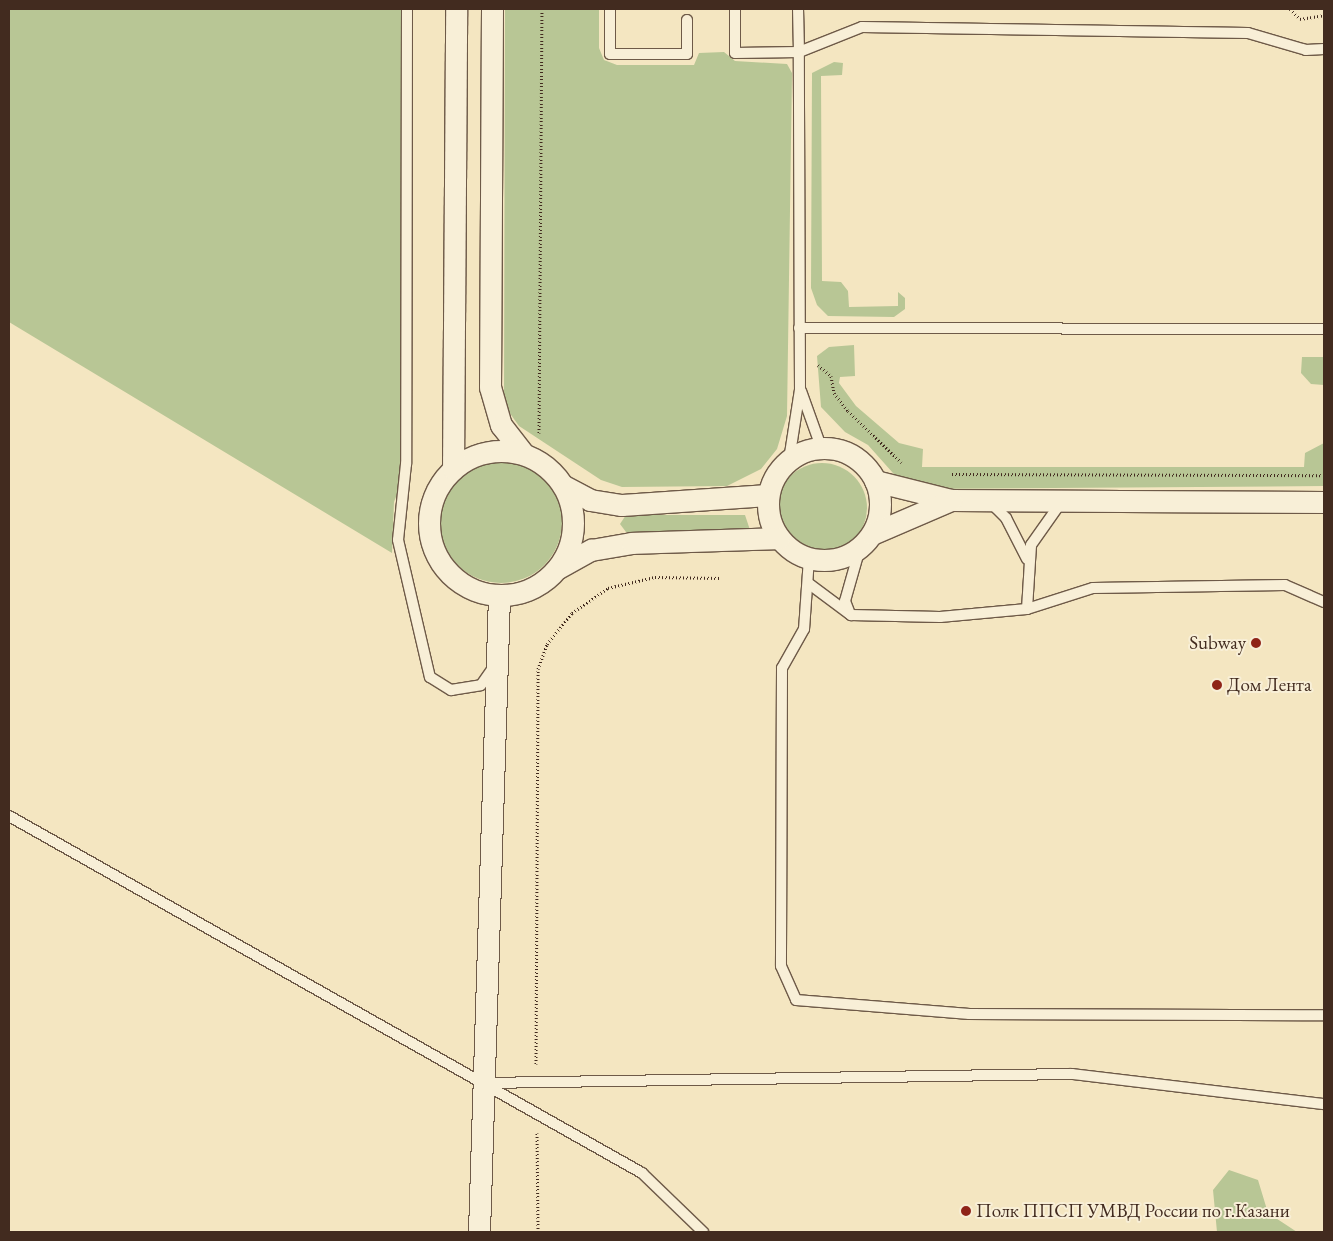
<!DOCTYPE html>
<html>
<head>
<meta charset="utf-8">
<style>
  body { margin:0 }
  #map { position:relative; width:1333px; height:1241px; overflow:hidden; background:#f4e6c1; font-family:"EB Garamond",serif }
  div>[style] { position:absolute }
  .green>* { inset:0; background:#b8c695 }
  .round { border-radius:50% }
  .path>* { height:3px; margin-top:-1.5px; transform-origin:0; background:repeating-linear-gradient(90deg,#422b1f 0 1px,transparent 0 3.5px) }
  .roads { filter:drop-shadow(1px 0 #6e5a48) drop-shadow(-1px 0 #6e5a48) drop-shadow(0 1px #6e5a48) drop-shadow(0 -1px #6e5a48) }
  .lane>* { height:10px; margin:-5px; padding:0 5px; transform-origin:5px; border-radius:5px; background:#f8efd7 }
  .street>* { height:21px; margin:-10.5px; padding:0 10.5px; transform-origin:10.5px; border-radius:10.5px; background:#f8efd7 }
  .street>.ring { margin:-10.5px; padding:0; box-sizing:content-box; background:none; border:21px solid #f8efd7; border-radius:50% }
  .dots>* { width:14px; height:14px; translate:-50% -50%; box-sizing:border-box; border:2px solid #f8efd7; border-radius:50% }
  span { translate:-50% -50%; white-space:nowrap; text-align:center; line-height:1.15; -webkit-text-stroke:4px #f8efd7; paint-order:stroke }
  .poi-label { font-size:19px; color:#422b1f }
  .right { translate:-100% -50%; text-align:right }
  .left { translate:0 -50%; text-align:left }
  .frame { position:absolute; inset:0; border:10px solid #422b1f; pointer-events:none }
</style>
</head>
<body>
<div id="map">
  <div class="green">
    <i style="clip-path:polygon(9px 9px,402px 9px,401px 484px,394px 502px,392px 553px,9px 322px)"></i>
    <i style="clip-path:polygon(505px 9px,599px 9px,599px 48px,604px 60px,617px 65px,694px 65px,699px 53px,724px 52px,735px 61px,787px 64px,792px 73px,787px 416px,777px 449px,761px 469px,727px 486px,622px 487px,601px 480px,519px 426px,509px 412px,504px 393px)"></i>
    <i style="clip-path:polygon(834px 62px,843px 63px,842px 75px,821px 76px,822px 281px,841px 282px,848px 291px,849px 307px,898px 306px,898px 292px,905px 298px,905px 309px,894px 317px,828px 316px,817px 305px,811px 288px,812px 73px)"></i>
    <i style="clip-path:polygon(854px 345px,855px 376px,840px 377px,839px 383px,856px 406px,899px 443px,923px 449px,922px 467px,1304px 467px,1305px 453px,1324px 443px,1324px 486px,917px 489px,901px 482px,868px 445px,845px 432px,821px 407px,817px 356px,829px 347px)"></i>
    <i style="clip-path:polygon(1302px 357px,1324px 357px,1324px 385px,1311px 384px,1301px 373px)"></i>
    <i class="round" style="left:440px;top:461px;width:122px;height:122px"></i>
    <i class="round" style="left:777px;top:463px;width:90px;height:90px"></i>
    <i style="clip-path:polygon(626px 515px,745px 515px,751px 533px,626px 532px,620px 524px)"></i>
    <i style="clip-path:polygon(1229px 1170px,1258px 1180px,1268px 1213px,1297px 1232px,1217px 1232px,1213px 1190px)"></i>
  </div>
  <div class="path">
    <i style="left:1290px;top:9px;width:14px;rotate:45deg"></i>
    <i style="left:1300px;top:19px;width:24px;rotate:-9deg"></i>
    <i style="left:818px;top:365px;width:17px;rotate:40deg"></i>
    <i style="left:831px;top:376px;width:17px;rotate:80deg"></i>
    <i style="left:834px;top:393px;width:23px;rotate:52deg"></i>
    <i style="left:848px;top:411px;width:74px;rotate:43.9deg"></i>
    <i style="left:539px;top:433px;width:424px;rotate:-89.6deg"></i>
    <i style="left:952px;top:474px;width:372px;rotate:0.2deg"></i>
    <i style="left:536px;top:1064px;width:395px;rotate:-89.7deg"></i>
    <i style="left:538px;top:669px;width:27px;rotate:-70deg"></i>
    <i style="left:547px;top:644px;width:40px;rotate:-51deg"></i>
    <i style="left:572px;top:613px;width:44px;rotate:-34.8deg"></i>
    <i style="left:608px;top:588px;width:48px;rotate:-13.2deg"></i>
    <i style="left:655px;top:577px;width:66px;rotate:0.9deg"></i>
    <i style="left:537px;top:1133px;width:99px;rotate:89.4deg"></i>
  </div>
  <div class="roads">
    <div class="lane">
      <i style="left:407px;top:9px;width:455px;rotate:90.1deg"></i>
      <i style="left:406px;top:464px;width:76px;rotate:96deg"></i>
      <i style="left:398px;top:540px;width:141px;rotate:76.9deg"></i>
      <i style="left:430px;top:677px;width:25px;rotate:32deg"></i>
      <i style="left:451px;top:690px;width:30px;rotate:-9deg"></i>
      <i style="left:481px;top:685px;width:21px;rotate:-55deg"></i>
      <i style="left:610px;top:9px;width:45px;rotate:90deg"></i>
      <i style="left:610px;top:54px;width:77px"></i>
      <i style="left:687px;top:54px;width:34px;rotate:-90deg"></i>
      <i style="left:735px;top:9px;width:44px;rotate:90deg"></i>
      <i style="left:735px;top:53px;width:64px;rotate:-0.9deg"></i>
      <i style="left:799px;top:52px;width:43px;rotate:-91.3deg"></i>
      <i style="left:799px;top:328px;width:525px;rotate:0.11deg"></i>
      <i style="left:801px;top:391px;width:59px;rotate:70.3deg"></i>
      <i style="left:789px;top:460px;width:71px;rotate:-81.1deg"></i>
      <i style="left:800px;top:390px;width:338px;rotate:-90.2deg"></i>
      <i style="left:799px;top:52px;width:68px;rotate:-21.6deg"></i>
      <i style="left:862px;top:27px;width:386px;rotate:0.9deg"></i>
      <i style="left:1248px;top:33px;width:60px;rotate:16.3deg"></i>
      <i style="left:1306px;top:50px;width:18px;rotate:-3deg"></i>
      <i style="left:990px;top:502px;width:23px;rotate:45deg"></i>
      <i style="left:1006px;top:518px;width:46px;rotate:62.9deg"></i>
      <i style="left:809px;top:558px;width:71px;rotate:94deg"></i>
      <i style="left:804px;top:629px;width:45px;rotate:119.4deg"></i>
      <i style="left:782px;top:668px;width:298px;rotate:90.2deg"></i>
      <i style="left:781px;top:966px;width:37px;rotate:66deg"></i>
      <i style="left:796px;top:1000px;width:174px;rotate:4.6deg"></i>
      <i style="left:969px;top:1014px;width:355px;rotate:0.2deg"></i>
      <i style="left:808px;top:583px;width:54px;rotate:36.7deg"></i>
      <i style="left:851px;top:615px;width:89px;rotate:1.3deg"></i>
      <i style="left:940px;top:617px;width:87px;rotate:-5.3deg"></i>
      <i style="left:1027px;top:609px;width:69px;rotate:-17.7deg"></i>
      <i style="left:1093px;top:588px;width:192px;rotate:-0.9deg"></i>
      <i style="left:1285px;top:585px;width:43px;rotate:23.6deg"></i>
      <i style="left:1027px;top:609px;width:64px;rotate:-86.4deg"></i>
      <i style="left:1031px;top:545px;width:54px;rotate:-54.8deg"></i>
      <i style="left:850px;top:614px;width:14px;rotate:-111deg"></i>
      <i style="left:845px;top:601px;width:55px;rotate:-74.2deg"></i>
      <i style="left:9px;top:816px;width:727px;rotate:29.42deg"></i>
      <i style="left:642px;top:1173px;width:85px;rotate:44deg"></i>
      <i style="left:484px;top:1083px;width:588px;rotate:-0.88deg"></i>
      <i style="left:1072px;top:1074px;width:254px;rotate:6.8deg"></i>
    </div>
    <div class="street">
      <i style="left:492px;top:9px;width:378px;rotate:90.3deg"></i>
      <i style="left:490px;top:387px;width:40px;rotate:74deg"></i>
      <i style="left:501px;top:425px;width:37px;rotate:52deg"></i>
      <i class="ring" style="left:768px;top:448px;width:91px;height:91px"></i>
      <i class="ring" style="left:429px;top:451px;width:123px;height:123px"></i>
      <i style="left:453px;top:469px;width:460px;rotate:-89.6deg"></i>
      <i style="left:875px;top:481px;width:78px;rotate:14deg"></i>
      <i style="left:951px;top:500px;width:373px;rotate:0.3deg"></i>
      <i style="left:564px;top:486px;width:30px;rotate:28deg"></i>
      <i style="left:590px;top:500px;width:32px;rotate:9deg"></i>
      <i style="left:622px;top:505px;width:146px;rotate:-3.9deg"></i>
      <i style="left:872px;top:534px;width:86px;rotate:-23.3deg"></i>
      <i style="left:558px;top:568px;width:38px;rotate:-29deg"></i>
      <i style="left:591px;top:550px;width:42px;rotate:-9.7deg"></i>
      <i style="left:632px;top:543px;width:147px;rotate:-1.9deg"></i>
      <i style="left:479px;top:1232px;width:637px;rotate:-88.2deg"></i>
    </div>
  </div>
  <div class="dots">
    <i style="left:1256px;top:643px;background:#8f2418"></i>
    <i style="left:1217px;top:685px;background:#8f2418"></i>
    <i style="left:966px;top:1211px;background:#8f2418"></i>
  </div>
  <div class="poi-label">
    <span class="right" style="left:1246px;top:643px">Subway</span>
    <span class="left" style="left:1227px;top:685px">Дом Лента</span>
    <span class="left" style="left:976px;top:1211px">Полк ППСП УМВД России по г.Казани</span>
  </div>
  <div class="frame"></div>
</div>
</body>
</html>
